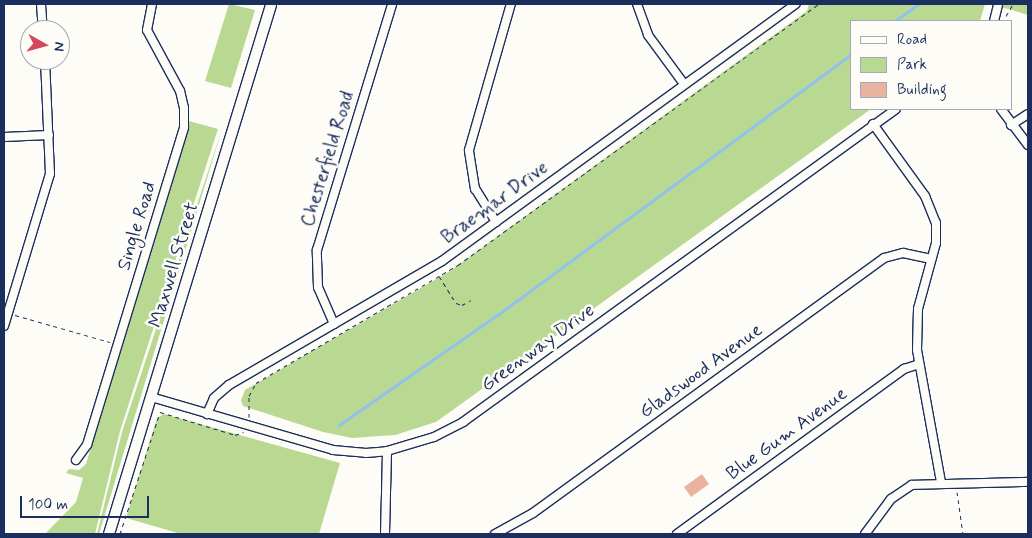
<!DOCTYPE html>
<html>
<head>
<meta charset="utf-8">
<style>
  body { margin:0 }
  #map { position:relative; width:1032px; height:538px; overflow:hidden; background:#fdfcf7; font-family:Mynerve,sans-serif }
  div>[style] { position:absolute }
  .green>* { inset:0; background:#b9d992 }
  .stream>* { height:2.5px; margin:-1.25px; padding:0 1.25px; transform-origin:1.25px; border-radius:1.25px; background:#90c2ec }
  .building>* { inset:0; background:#e9b39f }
  .path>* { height:1px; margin-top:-0.5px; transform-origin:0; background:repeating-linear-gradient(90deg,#1b2f5e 0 4px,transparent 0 8px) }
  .roads { filter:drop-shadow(1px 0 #1b2f5e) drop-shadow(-1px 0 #1b2f5e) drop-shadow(0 1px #1b2f5e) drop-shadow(0 -1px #1b2f5e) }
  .street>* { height:8px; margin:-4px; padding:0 4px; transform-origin:4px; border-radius:4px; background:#fdfcf7 }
  .secondary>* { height:10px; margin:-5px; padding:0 5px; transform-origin:5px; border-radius:5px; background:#fdfcf7 }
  span { translate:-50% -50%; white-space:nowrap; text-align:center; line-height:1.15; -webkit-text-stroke:5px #fdfcf7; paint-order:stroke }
  .street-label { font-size:19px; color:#1b2f5e }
  .frame { position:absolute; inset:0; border:5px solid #1b2f5e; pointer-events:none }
  .legend { position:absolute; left:850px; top:20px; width:162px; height:90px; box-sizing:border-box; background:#fdfcf7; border:1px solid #a3aaba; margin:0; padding:6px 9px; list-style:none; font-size:15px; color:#1b2f5e }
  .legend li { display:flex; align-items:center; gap:10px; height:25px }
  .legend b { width:25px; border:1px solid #a3aaba }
  .north { position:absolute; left:20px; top:20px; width:50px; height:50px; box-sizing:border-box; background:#fdfcf7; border:1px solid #a3aaba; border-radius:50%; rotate:97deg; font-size:14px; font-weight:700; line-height:20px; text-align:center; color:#1b2f5e }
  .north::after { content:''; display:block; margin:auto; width:18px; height:22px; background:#d1495b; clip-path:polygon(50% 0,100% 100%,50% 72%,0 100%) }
  .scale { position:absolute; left:20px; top:496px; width:129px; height:22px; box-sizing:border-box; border:2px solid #1b2f5e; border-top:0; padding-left:6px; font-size:15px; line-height:18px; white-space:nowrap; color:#1b2f5e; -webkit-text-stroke:4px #fdfcf7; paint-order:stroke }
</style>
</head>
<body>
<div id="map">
  <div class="green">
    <i style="clip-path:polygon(229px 4px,255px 10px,231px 88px,205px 81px)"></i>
    <i style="clip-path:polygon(809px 4px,985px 4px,980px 21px,851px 21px,851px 109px,871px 109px,436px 422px,395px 435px,352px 438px,323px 432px,243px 406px,241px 400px,245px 390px,450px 271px,807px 11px)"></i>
    <i style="clip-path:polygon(989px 4px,1028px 4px,1028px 15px,1012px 10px)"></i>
    <i style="clip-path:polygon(189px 121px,218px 129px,120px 431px,95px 534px,45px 534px,76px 502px,83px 478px,66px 473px,69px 469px,79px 470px,86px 464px)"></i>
    <i style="clip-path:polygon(223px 126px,99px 534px,97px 534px,122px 432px)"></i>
    <i style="clip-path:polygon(164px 414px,340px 463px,319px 534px,181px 534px,126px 518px,157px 418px)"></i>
  </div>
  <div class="stream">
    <i style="left:895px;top:21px;width:29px;rotate:-36deg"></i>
    <i style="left:339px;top:425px;width:200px;rotate:-34.8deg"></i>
    <i style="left:503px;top:311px;width:433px;rotate:-36.4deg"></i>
  </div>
  <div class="building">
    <i style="clip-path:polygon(702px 474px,709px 484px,691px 497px,684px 487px)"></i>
  </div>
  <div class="path">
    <i style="left:1006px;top:16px;width:14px;rotate:-60deg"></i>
    <i style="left:439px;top:276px;width:32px;rotate:58deg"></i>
    <i style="left:456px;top:303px;width:6px;rotate:18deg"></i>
    <i style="left:462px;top:305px;width:10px;rotate:-29deg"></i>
    <i style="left:15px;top:315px;width:99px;rotate:15.9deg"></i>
    <i style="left:249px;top:417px;width:21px;rotate:-90deg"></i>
    <i style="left:249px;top:396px;width:15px;rotate:-62deg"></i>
    <i style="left:256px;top:383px;width:234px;rotate:-30.3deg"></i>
    <i style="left:458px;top:265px;width:445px;rotate:-35.9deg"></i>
    <i style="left:957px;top:492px;width:42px;rotate:81.9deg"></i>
    <i style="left:120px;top:534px;width:128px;rotate:-71.8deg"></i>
    <i style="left:160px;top:412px;width:78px;rotate:17deg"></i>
    <i style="left:235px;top:435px;width:9px;rotate:-18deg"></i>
  </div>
  <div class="roads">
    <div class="street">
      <i style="left:41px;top:4px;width:26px;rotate:86deg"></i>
      <i style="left:637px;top:4px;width:33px;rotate:70deg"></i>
      <i style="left:648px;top:35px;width:61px;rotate:53.7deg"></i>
      <i style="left:994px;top:21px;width:16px;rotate:-76deg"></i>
      <i style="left:1001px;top:109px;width:45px;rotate:53.1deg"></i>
      <i style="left:873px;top:124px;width:89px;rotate:54.2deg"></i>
      <i style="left:925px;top:196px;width:29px;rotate:68deg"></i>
      <i style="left:936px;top:223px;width:20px;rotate:90deg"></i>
      <i style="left:936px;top:243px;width:68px;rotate:105.3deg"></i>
      <i style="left:918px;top:309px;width:41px;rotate:91.4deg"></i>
      <i style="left:917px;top:350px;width:134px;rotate:79.7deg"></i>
      <i style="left:1011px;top:125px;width:20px;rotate:-33deg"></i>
      <i style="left:4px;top:137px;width:45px;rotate:-2.5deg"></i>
      <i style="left:496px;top:222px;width:39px;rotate:-122deg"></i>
      <i style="left:475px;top:189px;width:39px;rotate:-99deg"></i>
      <i style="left:469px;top:150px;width:152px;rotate:-74deg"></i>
      <i style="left:334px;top:324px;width:40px;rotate:-113.4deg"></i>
      <i style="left:318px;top:287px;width:37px;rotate:-92deg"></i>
      <i style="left:317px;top:250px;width:257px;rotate:-73deg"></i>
      <i style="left:4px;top:326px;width:159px;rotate:-73.2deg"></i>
      <i style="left:50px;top:174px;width:114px;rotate:-92.5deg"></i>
      <i style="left:151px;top:397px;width:190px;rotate:16.2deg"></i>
      <i style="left:333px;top:450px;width:33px;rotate:5deg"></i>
      <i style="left:366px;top:453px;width:21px;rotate:-5deg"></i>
      <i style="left:387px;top:451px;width:49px;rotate:-16.6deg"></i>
      <i style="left:434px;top:437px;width:33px;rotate:-27deg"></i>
      <i style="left:463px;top:422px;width:534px;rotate:-35.86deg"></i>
      <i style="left:207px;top:414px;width:17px;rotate:-66deg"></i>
      <i style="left:214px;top:398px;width:20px;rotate:-41deg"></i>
      <i style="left:229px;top:385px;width:246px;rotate:-30.2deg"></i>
      <i style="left:442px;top:261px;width:437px;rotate:-36deg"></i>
      <i style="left:76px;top:460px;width:19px;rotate:-54deg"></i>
      <i style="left:87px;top:445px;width:332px;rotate:-73deg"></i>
      <i style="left:184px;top:127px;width:19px;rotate:-90deg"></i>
      <i style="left:184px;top:108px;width:17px;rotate:-103deg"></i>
      <i style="left:180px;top:91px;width:69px;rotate:-118.4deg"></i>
      <i style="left:147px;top:30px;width:26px;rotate:-79deg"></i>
      <i style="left:385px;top:534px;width:83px;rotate:-88.6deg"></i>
      <i style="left:495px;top:534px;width:43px;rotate:-28.9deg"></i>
      <i style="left:533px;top:513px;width:434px;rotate:-36deg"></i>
      <i style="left:884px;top:258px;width:20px;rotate:-15deg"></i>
      <i style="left:903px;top:253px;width:29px;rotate:12deg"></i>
      <i style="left:677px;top:534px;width:281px;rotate:-36deg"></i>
      <i style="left:904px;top:369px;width:16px;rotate:-18deg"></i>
      <i style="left:865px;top:534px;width:44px;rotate:-53.4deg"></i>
      <i style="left:891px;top:499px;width:25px;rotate:-34deg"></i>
      <i style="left:912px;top:485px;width:116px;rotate:-1.5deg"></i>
    </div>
    <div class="secondary">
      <i style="left:109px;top:534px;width:553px;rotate:-72.97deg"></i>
    </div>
  </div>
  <div class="street-label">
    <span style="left:328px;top:159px;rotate:-73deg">Chesterfield Road</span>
    <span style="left:495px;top:203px;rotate:-36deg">Braemar Drive</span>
    <span style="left:137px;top:226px;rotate:-73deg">Single Road</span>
    <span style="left:174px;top:265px;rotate:-73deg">Maxwell Street</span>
    <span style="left:538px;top:348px;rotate:-36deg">Greenway Drive</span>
    <span style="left:701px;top:371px;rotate:-36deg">Gladswood Avenue</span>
    <span style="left:787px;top:434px;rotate:-36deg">Blue Gum Avenue</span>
  </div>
  <div class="frame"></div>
  <ul class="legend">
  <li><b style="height:6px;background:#fdfcf7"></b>Road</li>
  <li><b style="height:14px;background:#b9d992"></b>Park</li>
  <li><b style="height:14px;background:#e9b39f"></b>Building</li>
  </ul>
  <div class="north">N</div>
  <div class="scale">100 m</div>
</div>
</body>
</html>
